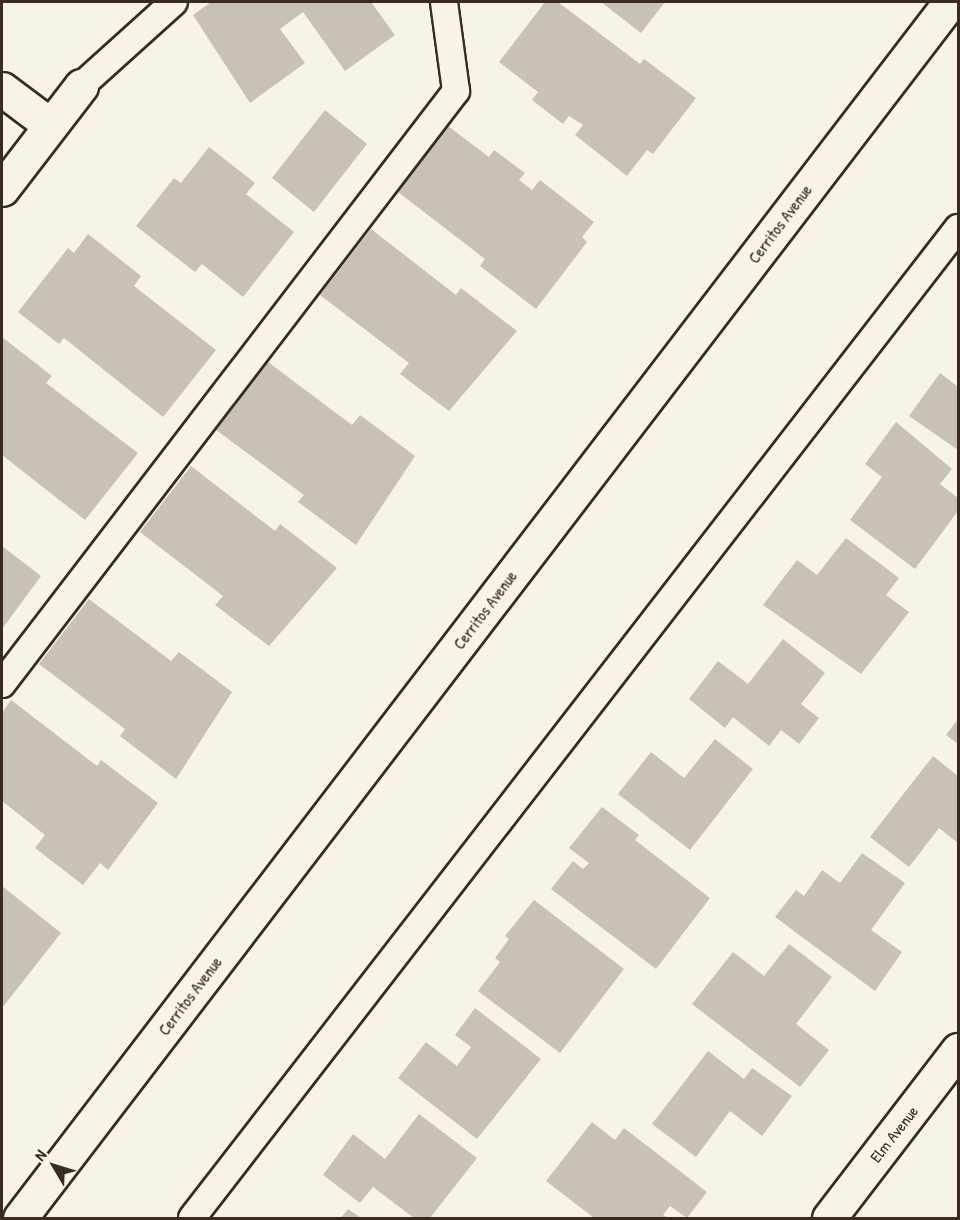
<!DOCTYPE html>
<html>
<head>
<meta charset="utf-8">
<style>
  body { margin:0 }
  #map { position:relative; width:960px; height:1220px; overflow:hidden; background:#f7f3e8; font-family:"Patrick Hand",sans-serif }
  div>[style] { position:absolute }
  .building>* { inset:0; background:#c8c1b6 }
  .roads { filter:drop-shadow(2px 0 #3b2a1e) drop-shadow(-2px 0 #3b2a1e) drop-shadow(0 2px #3b2a1e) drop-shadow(0 -2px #3b2a1e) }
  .lane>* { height:26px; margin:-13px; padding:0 13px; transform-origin:13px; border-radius:13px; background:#f7f3e8 }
  .street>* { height:33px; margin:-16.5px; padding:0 16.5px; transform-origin:16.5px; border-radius:16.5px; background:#f7f3e8 }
  .secondary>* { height:33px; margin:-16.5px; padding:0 16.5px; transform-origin:16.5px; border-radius:16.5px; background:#f7f3e8 }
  span { translate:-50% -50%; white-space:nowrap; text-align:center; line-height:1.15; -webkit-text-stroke:5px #f7f3e8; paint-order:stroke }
  .street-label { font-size:16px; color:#3b2a1e }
  .frame { position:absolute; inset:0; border:3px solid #3b2a1e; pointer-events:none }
  .north { position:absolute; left:24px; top:1136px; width:60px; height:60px; -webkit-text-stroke:4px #f7f3e8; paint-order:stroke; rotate:308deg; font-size:16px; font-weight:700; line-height:24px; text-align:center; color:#3b2a1e }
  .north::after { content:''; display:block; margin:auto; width:21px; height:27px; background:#3b2a1e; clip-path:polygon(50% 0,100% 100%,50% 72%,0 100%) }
</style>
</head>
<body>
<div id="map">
  <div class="building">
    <i style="clip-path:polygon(211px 2px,371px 2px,395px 35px,345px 71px,303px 12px,280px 29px,305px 63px,250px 103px,193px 15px)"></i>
    <i style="clip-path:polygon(545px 2px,558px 2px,640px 64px,644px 59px,696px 98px,653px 154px,647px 150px,627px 176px,575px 135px,583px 125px,569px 116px,563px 124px,532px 100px,538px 92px,499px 62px)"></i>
    <i style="clip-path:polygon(601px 2px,665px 2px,641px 33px)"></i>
    <i style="clip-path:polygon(325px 110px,367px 144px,314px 212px,272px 178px)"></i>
    <i style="clip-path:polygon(448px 126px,489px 157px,494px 150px,525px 173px,519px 180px,532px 190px,540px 180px,594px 222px,582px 237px,587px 242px,536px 309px,480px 266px,485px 259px,398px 192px)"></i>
    <i style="clip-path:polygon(209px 147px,255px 183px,246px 194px,294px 232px,243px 297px,202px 264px,195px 272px,136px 226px,174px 178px,181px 183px)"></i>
    <i style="clip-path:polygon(371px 229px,456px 295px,461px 288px,517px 331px,449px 411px,400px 374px,409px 363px,320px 295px)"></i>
    <i style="clip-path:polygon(88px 234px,141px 276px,134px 286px,216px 350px,163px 417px,64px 338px,59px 344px,18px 312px,68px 248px,74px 253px)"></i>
    <i style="clip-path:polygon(2px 337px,52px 376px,46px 383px,138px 453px,85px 520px,2px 455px)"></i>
    <i style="clip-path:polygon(268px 362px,352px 425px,360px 415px,415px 456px,356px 545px,298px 502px,304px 495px,216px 430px)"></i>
    <i style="clip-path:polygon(940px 373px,958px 387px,958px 450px,909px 416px)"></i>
    <i style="clip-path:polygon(896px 422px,952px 469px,940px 484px,958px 498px,958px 511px,915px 569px,850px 520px,882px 477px,865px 464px)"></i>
    <i style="clip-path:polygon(191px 466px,275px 531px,280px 524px,337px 568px,269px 646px,215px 605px,223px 596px,140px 532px)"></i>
    <i style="clip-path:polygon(846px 538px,899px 578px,886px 595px,909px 612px,861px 674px,763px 605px,797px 560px,817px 575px)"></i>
    <i style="clip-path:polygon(2px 546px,41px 576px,2px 629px)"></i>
    <i style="clip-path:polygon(89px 599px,171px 661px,179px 652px,232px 692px,176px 779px,120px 736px,125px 729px,39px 664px)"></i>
    <i style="clip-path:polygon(783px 639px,825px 673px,801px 704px,819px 718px,799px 744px,781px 730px,769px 746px,733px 717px,725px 728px,689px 699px,718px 661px,748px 684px)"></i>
    <i style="clip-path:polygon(11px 700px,97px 766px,101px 760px,158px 803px,108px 870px,100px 863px,83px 885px,35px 848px,45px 835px,2px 801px,2px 713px)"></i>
    <i style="clip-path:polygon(958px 719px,958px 744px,946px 735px)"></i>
    <i style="clip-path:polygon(715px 739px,753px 769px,690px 850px,618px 794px,651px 752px,684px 778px)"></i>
    <i style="clip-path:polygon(933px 756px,958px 776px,958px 843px,939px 828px,909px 867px,870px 837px)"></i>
    <i style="clip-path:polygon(602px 807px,639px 835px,635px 840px,710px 898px,656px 969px,551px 889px,573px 861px,583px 869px,589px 863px,569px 848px)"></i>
    <i style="clip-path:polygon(862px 853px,905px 883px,871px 930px,902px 952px,875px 991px,775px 917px,796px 890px,804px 896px,822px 870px,840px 883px)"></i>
    <i style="clip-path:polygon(2px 886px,61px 933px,2px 1008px)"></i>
    <i style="clip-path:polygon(534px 900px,624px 969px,560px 1053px,478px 991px,500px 962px,495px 958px,509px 939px,505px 936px)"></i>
    <i style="clip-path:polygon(789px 944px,832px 977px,796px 1024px,829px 1050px,800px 1087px,692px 1004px,733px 952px,764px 976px)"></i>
    <i style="clip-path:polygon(475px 1008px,541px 1059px,477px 1139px,398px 1078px,426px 1042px,457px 1066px,471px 1047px,455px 1035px)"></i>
    <i style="clip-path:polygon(708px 1051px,744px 1079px,752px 1068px,792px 1096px,762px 1136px,730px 1111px,696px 1157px,652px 1124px)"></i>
    <i style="clip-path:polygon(419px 1114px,477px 1158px,430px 1218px,414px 1218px,373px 1187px,360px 1203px,323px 1175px,353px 1134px,385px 1159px)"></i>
    <i style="clip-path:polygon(592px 1122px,615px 1140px,624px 1128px,707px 1192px,687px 1218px,670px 1206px,663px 1215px,668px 1218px,594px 1218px,546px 1181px)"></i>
    <i style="clip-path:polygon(348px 1209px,361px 1218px,341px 1218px)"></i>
  </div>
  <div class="roads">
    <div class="lane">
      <i style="left:81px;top:86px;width:125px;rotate:-42.1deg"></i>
      <i style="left:2px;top:684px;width:747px;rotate:-52.56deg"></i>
      <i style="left:456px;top:91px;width:90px;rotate:-97.7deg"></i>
      <i style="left:192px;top:1218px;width:1252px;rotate:-52.27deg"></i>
    </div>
    <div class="street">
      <i style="left:2px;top:89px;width:60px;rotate:36.9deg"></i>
      <i style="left:2px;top:189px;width:130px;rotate:-52.5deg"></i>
      <i style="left:829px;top:1218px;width:212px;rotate:-52.5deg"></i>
    </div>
    <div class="secondary">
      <i style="left:20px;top:1218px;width:1531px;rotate:-52.59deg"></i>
    </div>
  </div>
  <div class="street-label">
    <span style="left:780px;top:224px;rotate:-53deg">Cerritos Avenue</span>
    <span style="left:485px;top:610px;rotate:-53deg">Cerritos Avenue</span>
    <span style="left:190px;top:996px;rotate:-53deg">Cerritos Avenue</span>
    <span style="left:894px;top:1134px;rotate:-52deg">Elm Avenue</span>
  </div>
  <div class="frame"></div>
  <div class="north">N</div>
</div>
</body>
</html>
